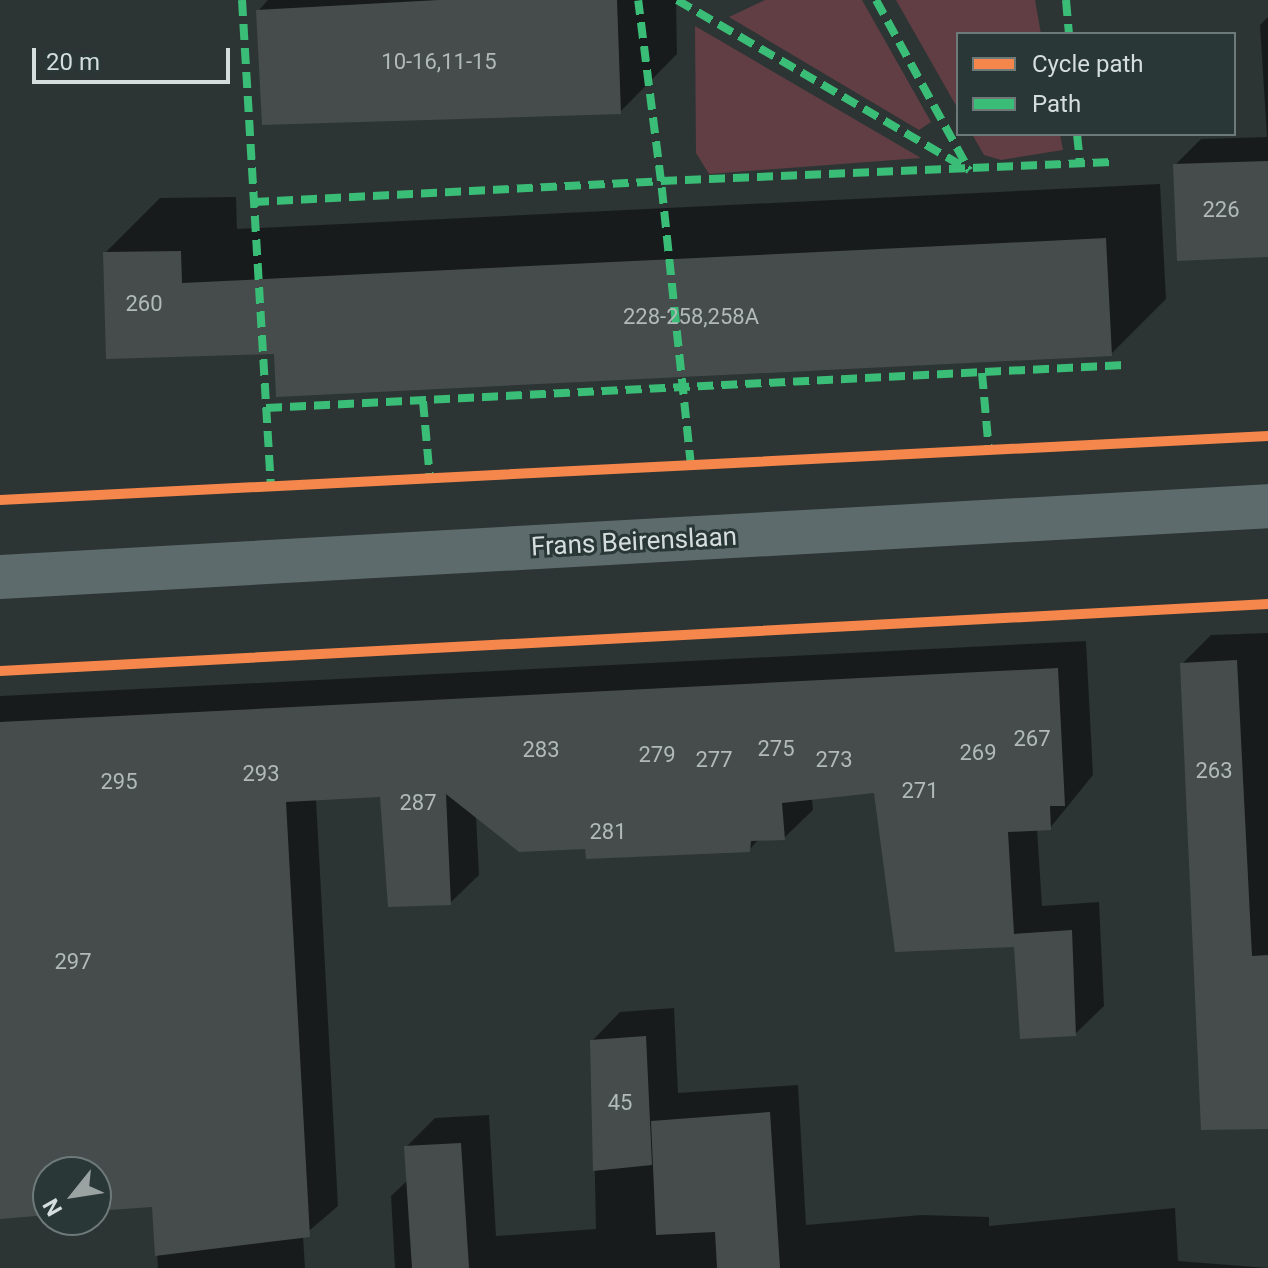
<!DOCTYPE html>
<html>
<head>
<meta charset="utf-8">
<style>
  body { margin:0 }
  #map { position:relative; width:1268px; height:1268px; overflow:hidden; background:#2d3434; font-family:Roboto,sans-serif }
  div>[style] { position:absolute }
  .green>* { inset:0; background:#613e44 }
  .shadow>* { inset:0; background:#0007 }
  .building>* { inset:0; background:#464c4c }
  .major>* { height:44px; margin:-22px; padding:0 22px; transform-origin:22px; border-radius:22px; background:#5d6b6c }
  .quiet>* { height:8px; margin-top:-4px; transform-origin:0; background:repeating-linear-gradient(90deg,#3abd76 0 16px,transparent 0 24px) }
  .cycleway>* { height:10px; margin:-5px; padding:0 5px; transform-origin:5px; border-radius:5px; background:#f5874c }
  span { translate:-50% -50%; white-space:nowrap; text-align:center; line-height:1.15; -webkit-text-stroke:6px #2a3737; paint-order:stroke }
  .number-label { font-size:22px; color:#b1b9b9 }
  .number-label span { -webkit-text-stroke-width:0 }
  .street-label { font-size:26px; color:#d5dddd }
  .legend { position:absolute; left:956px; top:32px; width:280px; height:104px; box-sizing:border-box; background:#2a3737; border:2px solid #6e7979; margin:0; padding:10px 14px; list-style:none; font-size:24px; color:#d5dddd }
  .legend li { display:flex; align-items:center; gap:16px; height:40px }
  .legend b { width:40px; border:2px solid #6e7979 }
  .north { position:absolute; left:32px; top:1156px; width:80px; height:80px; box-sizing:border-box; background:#2a3737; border:2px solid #6e7979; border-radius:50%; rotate:240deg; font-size:22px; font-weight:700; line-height:32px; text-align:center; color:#d5dddd }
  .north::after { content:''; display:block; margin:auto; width:28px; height:36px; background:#9aa2a2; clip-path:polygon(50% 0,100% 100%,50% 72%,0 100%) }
  .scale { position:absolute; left:32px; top:48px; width:198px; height:36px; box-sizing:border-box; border:4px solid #d5dddd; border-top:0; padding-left:10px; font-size:24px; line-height:28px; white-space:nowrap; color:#d5dddd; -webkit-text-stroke:6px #2a3737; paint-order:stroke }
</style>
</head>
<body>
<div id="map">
  <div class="green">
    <i style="clip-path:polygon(765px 0,862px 0,931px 122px,919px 130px,729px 17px)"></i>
    <i style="clip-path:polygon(896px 0,1035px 0,1041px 34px,958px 34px,958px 109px)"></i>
    <i style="clip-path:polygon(695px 26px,921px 158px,709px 174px,696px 153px)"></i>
    <i style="clip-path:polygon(972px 134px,1060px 134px,1063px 150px,1001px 160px,984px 155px)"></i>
  </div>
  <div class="shadow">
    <i style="clip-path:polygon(268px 0,676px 0,677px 54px,620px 112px,258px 11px)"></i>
    <i style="clip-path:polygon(1268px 17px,1268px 255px,1175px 165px,1201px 139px,1267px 137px,1260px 25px)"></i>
    <i style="clip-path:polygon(1160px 184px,1166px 299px,1111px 354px,276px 352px,105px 253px,160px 198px,236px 197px,237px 229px)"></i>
    <i style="clip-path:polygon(1268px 633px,1268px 1127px,1182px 664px,1211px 635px)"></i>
    <i style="clip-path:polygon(1086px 641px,1093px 775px,1050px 828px,1037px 829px,1042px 906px,1099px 902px,1104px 1006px,1075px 1034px,1016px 945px,876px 791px,812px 798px,813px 810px,784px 838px,759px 839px,749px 850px,587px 847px,476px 815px,479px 875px,450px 903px,382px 795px,316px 799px,338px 1206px,303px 1236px,305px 1268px,158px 1268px,154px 1205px,96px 1210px,96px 1172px,48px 1172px,48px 1213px,0 1217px,0 696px)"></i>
    <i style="clip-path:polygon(674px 1008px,678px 1093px,798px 1085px,806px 1225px,921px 1215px,989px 1217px,989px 1226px,1175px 1208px,1178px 1261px,1268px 1268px,395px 1268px,391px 1196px,409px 1179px,406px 1147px,435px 1118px,489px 1115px,496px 1236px,596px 1229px,592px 1041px,620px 1012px)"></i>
  </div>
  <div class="building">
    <i style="clip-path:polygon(439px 0,617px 0,621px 114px,262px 125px,256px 10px)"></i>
    <i style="clip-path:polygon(1268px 161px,1268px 257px,1177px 261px,1173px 164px)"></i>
    <i style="clip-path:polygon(1106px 238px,1112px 356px,276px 397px,274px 354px,106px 359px,103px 252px,181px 251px,182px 283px)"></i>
    <i style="clip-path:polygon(1237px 660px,1252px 956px,1268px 955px,1268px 1129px,1201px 1130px,1180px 663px)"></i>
    <i style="clip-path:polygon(1058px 668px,1065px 806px,1050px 806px,1051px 830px,1008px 832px,1014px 934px,1072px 930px,1076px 1036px,1020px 1039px,1014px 947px,895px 952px,874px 793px,782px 803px,785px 840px,751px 841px,750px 852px,586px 859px,585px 849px,519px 852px,446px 794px,451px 905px,388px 907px,380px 797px,286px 802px,310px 1237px,155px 1256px,152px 1207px,96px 1211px,96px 1172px,48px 1172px,48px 1215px,0 1219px,0 722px)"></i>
    <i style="clip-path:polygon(646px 1036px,652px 1165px,593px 1171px,590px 1040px)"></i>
    <i style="clip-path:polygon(770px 1112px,780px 1268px,717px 1268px,715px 1232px,656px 1235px,651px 1121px)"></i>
    <i style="clip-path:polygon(461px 1143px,469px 1268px,412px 1268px,404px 1146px)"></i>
  </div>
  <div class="major">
    <i style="left:0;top:577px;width:1270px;rotate:-3.2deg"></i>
  </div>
  <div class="quiet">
    <i style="left:242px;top:0;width:488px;rotate:86.6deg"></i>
    <i style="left:677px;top:0;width:338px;rotate:30.2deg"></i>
    <i style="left:876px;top:0;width:194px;rotate:61.3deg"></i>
    <i style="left:1066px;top:0;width:34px;rotate:85deg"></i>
    <i style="left:1077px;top:134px;width:30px;rotate:84deg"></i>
    <i style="left:253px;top:202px;width:409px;rotate:-2.9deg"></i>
    <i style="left:661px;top:181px;width:182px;rotate:-97.2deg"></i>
    <i style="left:982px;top:373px;width:78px;rotate:84.9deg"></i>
    <i style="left:423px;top:401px;width:78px;rotate:84.9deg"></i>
    <i style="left:266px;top:408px;width:860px;rotate:-2.87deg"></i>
    <i style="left:691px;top:466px;width:287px;rotate:-96deg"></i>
    <i style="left:661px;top:181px;width:451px;rotate:-2.4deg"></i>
  </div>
  <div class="cycleway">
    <i style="left:0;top:500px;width:1270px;rotate:-2.89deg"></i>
    <i style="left:0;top:671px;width:1270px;rotate:-3.02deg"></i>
  </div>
  <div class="number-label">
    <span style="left:439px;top:62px">10-16,11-15</span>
    <span style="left:1221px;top:210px">226</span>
    <span style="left:144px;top:304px">260</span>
    <span style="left:691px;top:317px">228-258,258A</span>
    <span style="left:1032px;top:739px">267</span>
    <span style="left:776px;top:749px">275</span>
    <span style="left:541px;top:750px">283</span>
    <span style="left:978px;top:753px">269</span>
    <span style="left:657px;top:755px">279</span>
    <span style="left:714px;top:760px">277</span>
    <span style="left:834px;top:760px">273</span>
    <span style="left:1214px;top:771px">263</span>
    <span style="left:261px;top:774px">293</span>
    <span style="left:119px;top:782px">295</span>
    <span style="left:920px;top:791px">271</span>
    <span style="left:418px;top:803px">287</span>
    <span style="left:608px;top:832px">281</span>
    <span style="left:73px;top:962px">297</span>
    <span style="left:620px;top:1103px">45</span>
  </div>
  <div class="street-label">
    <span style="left:634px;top:542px;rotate:-3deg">Frans Beirenslaan</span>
  </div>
  <ul class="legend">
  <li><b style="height:10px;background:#f5874c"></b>Cycle path</li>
  <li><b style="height:10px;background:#3abd76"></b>Path</li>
  </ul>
  <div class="north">N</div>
  <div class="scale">20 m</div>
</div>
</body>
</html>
